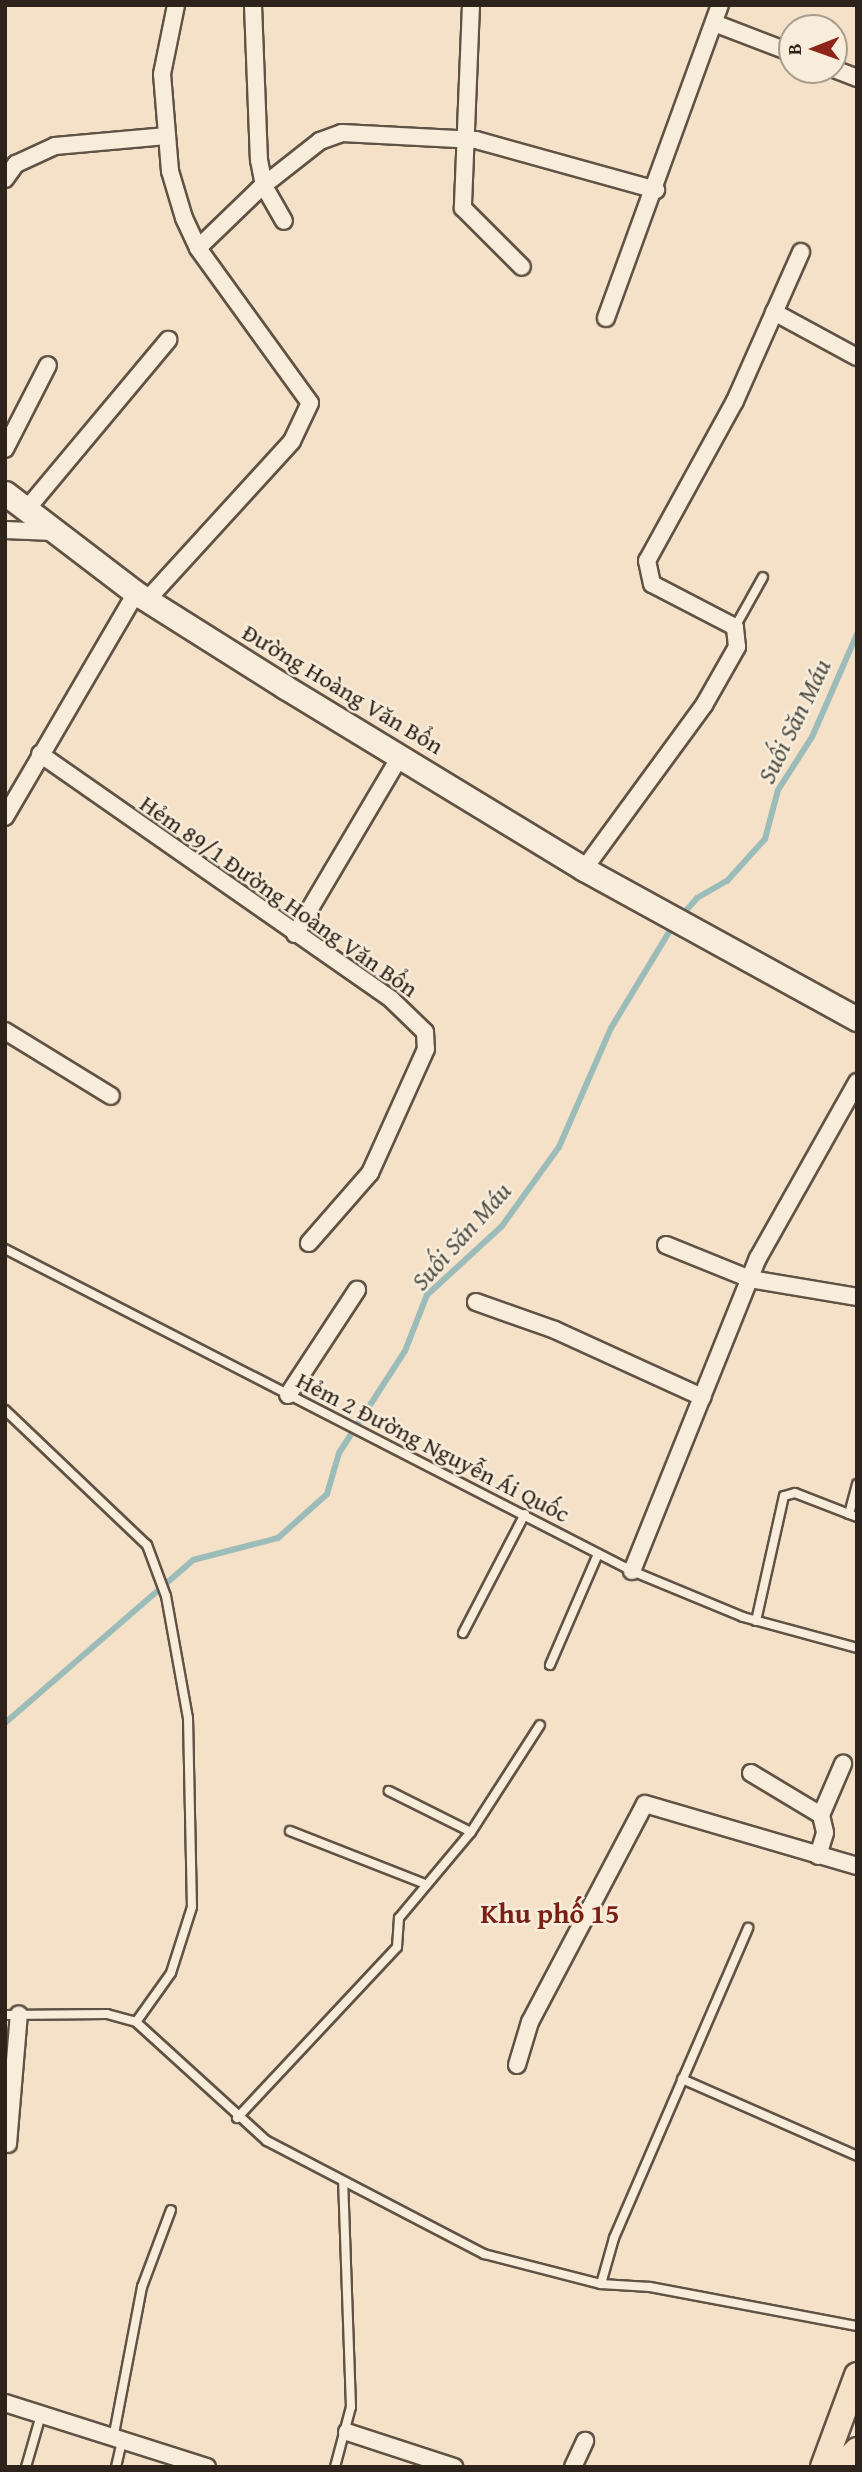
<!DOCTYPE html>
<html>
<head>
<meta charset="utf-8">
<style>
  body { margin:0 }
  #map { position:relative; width:862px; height:2472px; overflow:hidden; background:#f4e1c7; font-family:"Gentium Book Plus",serif }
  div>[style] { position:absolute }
  .stream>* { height:6px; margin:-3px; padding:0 3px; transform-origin:3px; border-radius:3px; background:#9cbcba }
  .roads { filter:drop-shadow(2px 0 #605245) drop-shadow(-2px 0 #605245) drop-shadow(0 2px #605245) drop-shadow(0 -2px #605245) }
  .service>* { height:8px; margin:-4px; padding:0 4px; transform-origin:4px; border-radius:4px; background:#f8ecdb }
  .minor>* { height:16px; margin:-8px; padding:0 8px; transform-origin:8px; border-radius:8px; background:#f8ecdb }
  .secondary>* { height:23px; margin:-11.5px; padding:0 11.5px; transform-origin:11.5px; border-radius:11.5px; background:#f8ecdb }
  .primary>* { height:24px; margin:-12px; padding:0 12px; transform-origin:12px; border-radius:12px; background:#f4e1c7 }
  span { translate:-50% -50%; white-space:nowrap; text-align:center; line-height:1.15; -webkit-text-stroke:5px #f8ecdb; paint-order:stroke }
  .street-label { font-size:24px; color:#2e231a }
  .water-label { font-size:26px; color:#4f514a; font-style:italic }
  .quarter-label { font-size:28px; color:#7a1f14; font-weight:700 }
  .frame { position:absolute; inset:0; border:7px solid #2e231a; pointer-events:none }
  .north { position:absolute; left:778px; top:14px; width:70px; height:70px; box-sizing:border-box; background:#f8ecdb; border:2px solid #a79c8e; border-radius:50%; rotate:269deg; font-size:19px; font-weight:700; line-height:28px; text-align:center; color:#2e231a }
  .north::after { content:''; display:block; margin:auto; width:24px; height:32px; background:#8f2418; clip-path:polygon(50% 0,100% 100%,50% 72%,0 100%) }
</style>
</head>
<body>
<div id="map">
  <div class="stream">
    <i style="left:681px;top:916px;width:24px;rotate:-48deg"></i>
    <i style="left:697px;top:898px;width:34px;rotate:-30deg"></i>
    <i style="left:727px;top:881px;width:57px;rotate:-47.9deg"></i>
    <i style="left:765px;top:839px;width:51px;rotate:-75.1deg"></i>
    <i style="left:778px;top:790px;width:63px;rotate:-57.3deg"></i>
    <i style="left:812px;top:737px;width:112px;rotate:-66.4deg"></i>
    <i style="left:5px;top:1723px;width:249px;rotate:-40.9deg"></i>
    <i style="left:193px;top:1560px;width:88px;rotate:-14.5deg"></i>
    <i style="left:278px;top:1538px;width:66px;rotate:-41.9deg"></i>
    <i style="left:327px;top:1494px;width:43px;rotate:-73.7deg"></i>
    <i style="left:339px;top:1453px;width:121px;rotate:-57.1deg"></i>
    <i style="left:405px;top:1351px;width:60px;rotate:-68.6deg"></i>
    <i style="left:427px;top:1295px;width:102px;rotate:-42.6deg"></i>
    <i style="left:502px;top:1226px;width:97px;rotate:-54.2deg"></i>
    <i style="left:559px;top:1147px;width:130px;rotate:-66.4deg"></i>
    <i style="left:611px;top:1028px;width:122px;rotate:-58.8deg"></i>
  </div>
  <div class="roads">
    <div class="service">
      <i style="left:735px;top:627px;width:57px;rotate:-60.8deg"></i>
      <i style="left:5px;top:1249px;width:705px;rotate:27.18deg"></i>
      <i style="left:632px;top:1571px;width:120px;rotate:22.5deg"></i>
      <i style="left:743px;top:1617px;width:118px;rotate:15.2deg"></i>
      <i style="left:5px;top:1410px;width:196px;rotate:43.6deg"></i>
      <i style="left:147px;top:1545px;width:54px;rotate:69.6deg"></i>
      <i style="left:166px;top:1596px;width:124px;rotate:79.8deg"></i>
      <i style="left:188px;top:1718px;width:189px;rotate:88.8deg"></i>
      <i style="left:192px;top:1907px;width:69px;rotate:107.7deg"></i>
      <i style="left:171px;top:1973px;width:60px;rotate:125.5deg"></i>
      <i style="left:849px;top:1514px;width:31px;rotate:-75deg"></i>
      <i style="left:756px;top:1621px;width:128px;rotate:-77.4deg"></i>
      <i style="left:784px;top:1496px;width:11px;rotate:-15deg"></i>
      <i style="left:795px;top:1493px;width:66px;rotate:21.2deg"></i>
      <i style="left:463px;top:1633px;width:134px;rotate:-62.5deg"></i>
      <i style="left:550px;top:1665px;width:121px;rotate:-66.6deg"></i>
      <i style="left:290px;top:1831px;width:145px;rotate:21.4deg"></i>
      <i style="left:471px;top:1832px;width:127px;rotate:-57.2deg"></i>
      <i style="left:5px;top:2015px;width:102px;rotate:-0.6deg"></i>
      <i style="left:107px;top:2014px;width:30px;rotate:15deg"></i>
      <i style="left:136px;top:2022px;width:177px;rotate:42.3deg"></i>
      <i style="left:267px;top:2141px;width:245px;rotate:27.5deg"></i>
      <i style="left:484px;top:2254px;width:121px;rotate:14.4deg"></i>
      <i style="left:601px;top:2284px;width:49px;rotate:3.5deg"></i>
      <i style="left:650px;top:2287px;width:211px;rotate:10.7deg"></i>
      <i style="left:682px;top:2079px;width:191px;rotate:23.7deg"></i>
      <i style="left:237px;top:2118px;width:234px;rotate:-46.9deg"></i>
      <i style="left:397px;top:1947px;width:29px;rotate:-86deg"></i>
      <i style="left:399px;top:1918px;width:112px;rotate:-50.1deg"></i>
      <i style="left:471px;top:1832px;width:92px;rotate:-153.4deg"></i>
      <i style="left:601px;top:2284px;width:48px;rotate:-74.2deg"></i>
      <i style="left:614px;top:2238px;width:338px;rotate:-66.6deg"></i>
      <i style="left:113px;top:2439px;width:155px;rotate:-79.2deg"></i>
      <i style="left:142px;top:2287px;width:82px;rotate:-69.4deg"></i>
      <i style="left:26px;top:2467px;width:54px;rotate:-73.9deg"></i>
      <i style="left:116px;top:2467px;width:26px;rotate:-77deg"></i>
      <i style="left:335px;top:2467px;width:62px;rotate:-75.1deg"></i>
      <i style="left:351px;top:2407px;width:226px;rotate:-92deg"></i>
    </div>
    <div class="minor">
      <i style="left:253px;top:5px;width:155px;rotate:87.8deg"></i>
      <i style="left:259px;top:160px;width:26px;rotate:79deg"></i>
      <i style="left:264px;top:186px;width:40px;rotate:60.3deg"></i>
      <i style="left:471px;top:5px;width:203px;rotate:92.3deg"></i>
      <i style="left:463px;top:208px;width:83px;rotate:45deg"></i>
      <i style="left:714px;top:23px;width:84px;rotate:21deg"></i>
      <i style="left:834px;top:69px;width:25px;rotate:21deg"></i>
      <i style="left:5px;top:179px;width:19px;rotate:-54deg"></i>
      <i style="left:16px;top:164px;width:43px;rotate:-24.8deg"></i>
      <i style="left:55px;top:146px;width:112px;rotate:-5.1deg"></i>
      <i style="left:198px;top:248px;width:85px;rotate:-44deg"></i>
      <i style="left:259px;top:189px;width:78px;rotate:-38.2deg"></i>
      <i style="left:320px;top:141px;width:23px;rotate:-20deg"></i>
      <i style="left:342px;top:133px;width:134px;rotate:3deg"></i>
      <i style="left:476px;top:140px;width:187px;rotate:15.5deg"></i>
      <i style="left:774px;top:312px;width:94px;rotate:28.5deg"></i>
      <i style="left:606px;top:318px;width:333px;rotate:-70deg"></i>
      <i style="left:5px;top:449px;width:94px;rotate:-62.9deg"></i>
      <i style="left:26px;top:510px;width:222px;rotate:-50.1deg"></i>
      <i style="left:5px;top:530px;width:48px;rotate:2.4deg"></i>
      <i style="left:147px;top:600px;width:215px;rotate:-47.6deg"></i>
      <i style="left:292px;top:441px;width:42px;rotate:-64.7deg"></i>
      <i style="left:310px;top:403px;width:191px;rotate:-125.9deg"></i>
      <i style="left:198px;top:248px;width:33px;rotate:-115deg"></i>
      <i style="left:184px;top:218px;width:49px;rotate:-106.6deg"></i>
      <i style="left:170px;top:171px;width:97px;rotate:-94.7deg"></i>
      <i style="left:162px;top:74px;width:70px;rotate:-78.5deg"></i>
      <i style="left:40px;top:754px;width:429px;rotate:34.9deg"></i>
      <i style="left:392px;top:1000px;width:46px;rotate:44.1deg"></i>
      <i style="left:425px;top:1032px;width:17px;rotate:87deg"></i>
      <i style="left:426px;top:1049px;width:136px;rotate:114.3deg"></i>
      <i style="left:370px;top:1173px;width:93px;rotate:131.1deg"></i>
      <i style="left:5px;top:817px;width:259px;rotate:-59.7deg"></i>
      <i style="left:584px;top:869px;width:203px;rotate:-53.8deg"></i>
      <i style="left:704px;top:705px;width:67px;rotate:-60.4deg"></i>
      <i style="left:737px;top:647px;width:20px;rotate:-96deg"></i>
      <i style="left:735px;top:627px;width:93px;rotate:-152.6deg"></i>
      <i style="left:652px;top:584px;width:24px;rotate:-102deg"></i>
      <i style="left:647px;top:561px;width:183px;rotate:-61.2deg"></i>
      <i style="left:735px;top:401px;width:163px;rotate:-66.1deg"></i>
      <i style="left:295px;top:934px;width:208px;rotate:-59.4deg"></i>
      <i style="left:5px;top:1031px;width:124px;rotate:31.5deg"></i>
      <i style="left:666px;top:1245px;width:91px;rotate:22deg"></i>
      <i style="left:750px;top:1279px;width:109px;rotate:9.5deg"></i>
      <i style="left:476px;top:1302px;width:84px;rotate:19.5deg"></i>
      <i style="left:555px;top:1330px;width:162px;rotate:24.5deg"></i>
      <i style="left:288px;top:1395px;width:126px;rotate:-56.7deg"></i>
      <i style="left:632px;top:1571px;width:337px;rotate:-68.1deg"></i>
      <i style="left:758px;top:1258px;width:202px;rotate:-60.6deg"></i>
      <i style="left:751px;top:1773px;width:82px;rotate:31deg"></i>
      <i style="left:821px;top:1815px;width:18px;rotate:77deg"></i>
      <i style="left:825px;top:1833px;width:24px;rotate:107deg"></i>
      <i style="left:821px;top:1815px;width:56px;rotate:-66.7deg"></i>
      <i style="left:517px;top:2065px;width:45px;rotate:-73.2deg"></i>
      <i style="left:530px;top:2022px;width:246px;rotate:-62.2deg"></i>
      <i style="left:645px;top:1804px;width:221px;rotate:16.3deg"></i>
      <i style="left:8px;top:2144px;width:130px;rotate:-85.2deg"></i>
      <i style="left:5px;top:2403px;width:212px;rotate:17.6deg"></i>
      <i style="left:347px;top:2432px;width:113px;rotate:18.1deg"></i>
      <i style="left:573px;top:2467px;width:29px;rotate:-65deg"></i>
    </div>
    <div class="secondary">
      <i style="left:5px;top:493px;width:165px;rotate:37.4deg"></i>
      <i style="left:136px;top:593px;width:176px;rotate:32.2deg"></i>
      <i style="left:285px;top:687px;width:350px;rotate:31.3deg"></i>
      <i style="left:584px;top:869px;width:311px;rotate:28.8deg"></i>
    </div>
    <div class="primary">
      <i style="left:823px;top:2467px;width:98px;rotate:-69.7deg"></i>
      <i style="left:840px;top:2467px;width:24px;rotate:-45deg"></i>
    </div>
  </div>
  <div class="street-label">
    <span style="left:343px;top:689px;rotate:31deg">Đường Hoàng Văn Bổn</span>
    <span style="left:279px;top:896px;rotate:35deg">Hẻm 89/1 Đường Hoàng Văn Bổn</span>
    <span style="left:433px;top:1447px;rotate:27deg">Hẻm 2 Đường Nguyễn Ái Quốc</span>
  </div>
  <div class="water-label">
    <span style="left:794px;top:721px;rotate:-64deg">Suối Săn Máu</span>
    <span style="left:461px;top:1236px;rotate:-48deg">Suối Săn Máu</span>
  </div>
  <div class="quarter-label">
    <span style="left:550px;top:1913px">Khu phố 15</span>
  </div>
  <div class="frame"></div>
  <div class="north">B</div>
</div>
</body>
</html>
